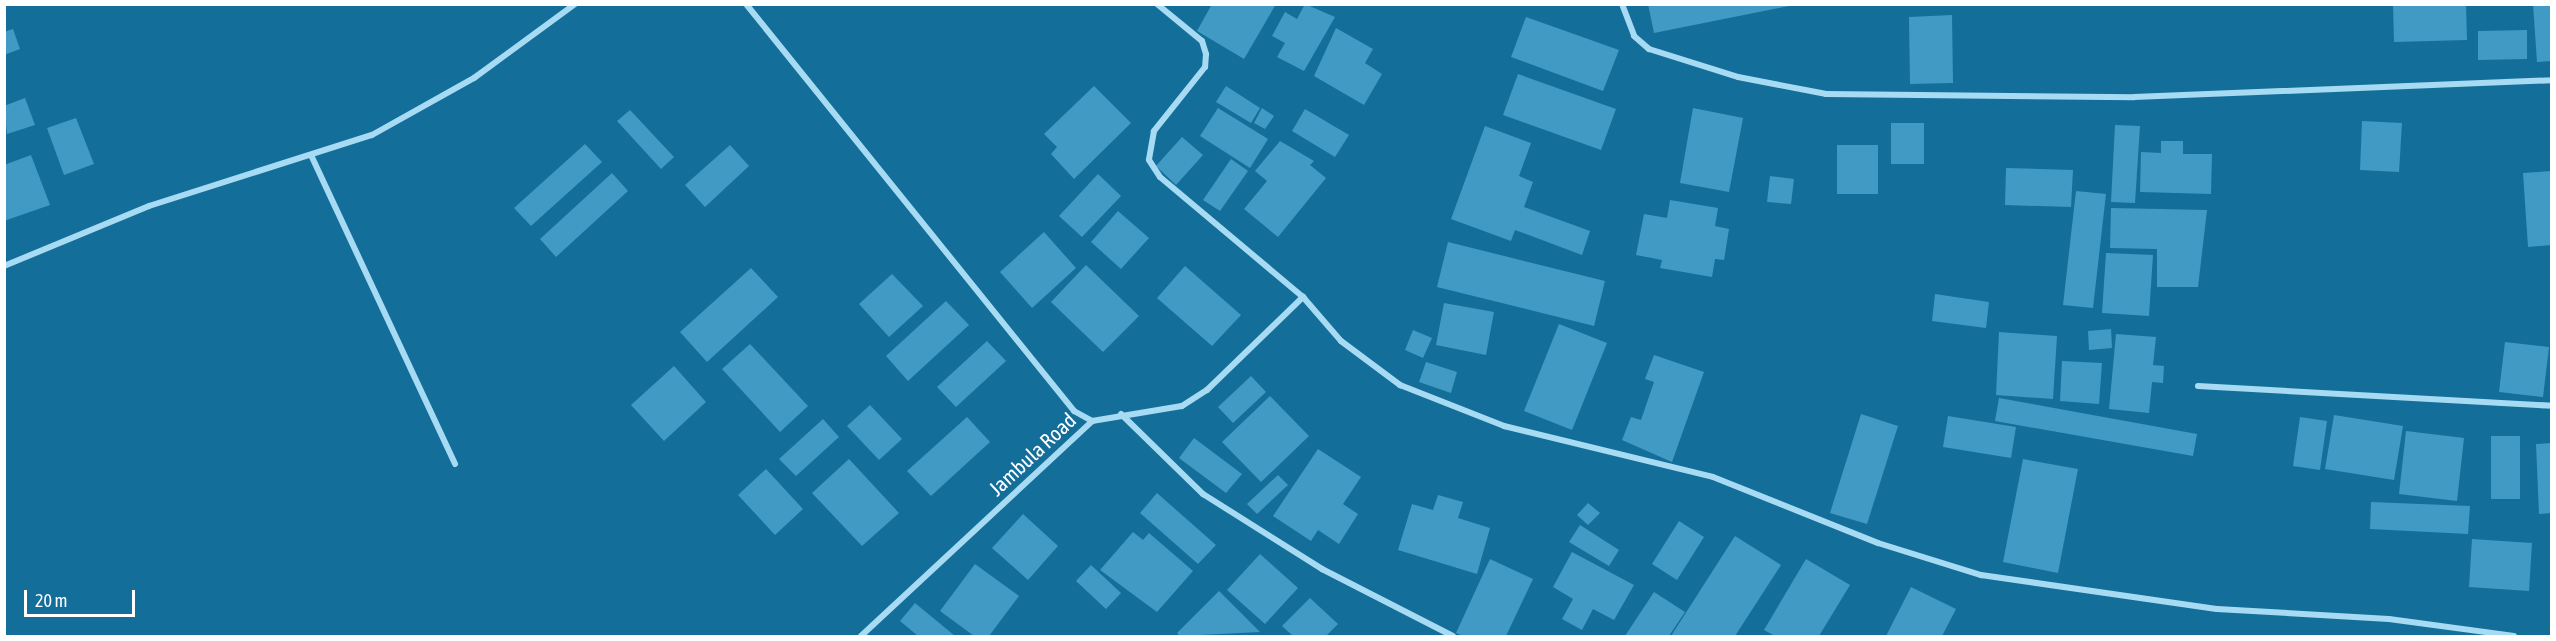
<!DOCTYPE html>
<html>
<head>
<meta charset="utf-8">
<style>
  body { margin:0 }
  #map { position:relative; width:2556px; height:641px; overflow:hidden; background:#146e9a; font-family:"Asap Condensed",sans-serif }
  div>[style] { position:absolute }
  .building>* { inset:0; background:#419ac3 }
  .minor>* { height:6px; margin:-3px; padding:0 3px; transform-origin:3px; border-radius:3px; background:#a7dbf3 }
  span { translate:-50% -50%; white-space:nowrap; text-align:center; line-height:1.15; -webkit-text-stroke:5px #146e9a; paint-order:stroke }
  .street-label { font-size:21px; color:#fff }
  .frame { position:absolute; inset:0; border:6px solid #fff; pointer-events:none }
  .scale { position:absolute; left:24px; top:590px; width:111px; height:27px; box-sizing:border-box; border:3px solid #fff; border-top:0; padding-left:8px; font-size:18px; line-height:21px; white-space:nowrap; color:#fff; -webkit-text-stroke:4px #146e9a; paint-order:stroke }
</style>
</head>
<body>
<div id="map">
  <div class="building">
    <i style="clip-path:polygon(1212px 4px,1276px 4px,1244px 59px,1197px 31px)"></i>
    <i style="clip-path:polygon(1305px 4px,1335px 17px,1304px 71px,1277px 57px,1285px 43px,1272px 36px,1285px 12px,1297px 19px)"></i>
    <i style="clip-path:polygon(1648px 4px,1788px 4px,1789px 6px,1654px 33px)"></i>
    <i style="clip-path:polygon(2393px 4px,2466px 4px,2467px 40px,2394px 42px)"></i>
    <i style="clip-path:polygon(2533px 4px,2552px 4px,2552px 61px,2537px 62px)"></i>
    <i style="clip-path:polygon(1952px 15px,1953px 83px,1910px 84px,1909px 17px)"></i>
    <i style="clip-path:polygon(1526px 17px,1619px 50px,1603px 91px,1511px 57px)"></i>
    <i style="clip-path:polygon(1336px 28px,1373px 49px,1365px 63px,1382px 74px,1364px 105px,1314px 76px)"></i>
    <i style="clip-path:polygon(13px 29px,20px 49px,4px 55px,4px 32px)"></i>
    <i style="clip-path:polygon(2527px 30px,2527px 59px,2478px 60px,2478px 31px)"></i>
    <i style="clip-path:polygon(1518px 74px,1616px 109px,1601px 150px,1503px 115px)"></i>
    <i style="clip-path:polygon(1094px 86px,1131px 123px,1074px 179px,1051px 154px,1057px 147px,1044px 134px)"></i>
    <i style="clip-path:polygon(1226px 86px,1260px 108px,1251px 123px,1216px 102px)"></i>
    <i style="clip-path:polygon(25px 98px,35px 125px,7px 134px,4px 106px)"></i>
    <i style="clip-path:polygon(1218px 108px,1268px 139px,1250px 168px,1200px 136px)"></i>
    <i style="clip-path:polygon(1262px 108px,1274px 116px,1265px 129px,1254px 123px)"></i>
    <i style="clip-path:polygon(1693px 108px,1743px 118px,1729px 192px,1680px 183px)"></i>
    <i style="clip-path:polygon(1305px 109px,1349px 135px,1335px 157px,1292px 131px)"></i>
    <i style="clip-path:polygon(630px 110px,674px 157px,661px 169px,617px 121px)"></i>
    <i style="clip-path:polygon(76px 118px,94px 164px,64px 175px,47px 128px)"></i>
    <i style="clip-path:polygon(2362px 121px,2402px 123px,2399px 172px,2360px 170px)"></i>
    <i style="clip-path:polygon(1891px 123px,1924px 123px,1924px 164px,1891px 164px)"></i>
    <i style="clip-path:polygon(2115px 125px,2140px 126px,2135px 203px,2111px 202px)"></i>
    <i style="clip-path:polygon(1485px 126px,1531px 143px,1519px 176px,1533px 182px,1524px 207px,1590px 231px,1582px 255px,1515px 230px,1511px 241px,1451px 219px)"></i>
    <i style="clip-path:polygon(1182px 137px,1203px 155px,1176px 185px,1156px 166px)"></i>
    <i style="clip-path:polygon(1280px 141px,1314px 161px,1310px 165px,1326px 178px,1278px 237px,1244px 209px,1267px 181px,1255px 171px)"></i>
    <i style="clip-path:polygon(2161px 141px,2183px 141px,2183px 154px,2212px 154px,2211px 194px,2140px 192px,2141px 152px,2161px 153px)"></i>
    <i style="clip-path:polygon(585px 144px,602px 162px,531px 226px,514px 208px)"></i>
    <i style="clip-path:polygon(730px 145px,749px 166px,705px 207px,685px 185px)"></i>
    <i style="clip-path:polygon(1837px 145px,1878px 145px,1878px 194px,1837px 194px)"></i>
    <i style="clip-path:polygon(31px 155px,50px 205px,4px 221px,4px 165px)"></i>
    <i style="clip-path:polygon(1231px 159px,1248px 171px,1220px 211px,1203px 200px)"></i>
    <i style="clip-path:polygon(2006px 168px,2073px 170px,2071px 207px,2005px 205px)"></i>
    <i style="clip-path:polygon(2552px 171px,2552px 245px,2528px 247px,2523px 173px)"></i>
    <i style="clip-path:polygon(612px 173px,628px 191px,556px 257px,540px 239px)"></i>
    <i style="clip-path:polygon(1098px 174px,1121px 196px,1082px 237px,1059px 216px)"></i>
    <i style="clip-path:polygon(1770px 176px,1794px 179px,1791px 204px,1767px 202px)"></i>
    <i style="clip-path:polygon(2076px 191px,2106px 194px,2093px 308px,2063px 305px)"></i>
    <i style="clip-path:polygon(1670px 200px,1718px 208px,1715px 226px,1729px 229px,1724px 260px,1715px 259px,1712px 277px,1660px 268px,1662px 260px,1636px 255px,1644px 214px,1667px 218px)"></i>
    <i style="clip-path:polygon(2111px 208px,2207px 210px,2198px 287px,2157px 287px,2157px 249px,2110px 248px)"></i>
    <i style="clip-path:polygon(1118px 211px,1149px 238px,1121px 269px,1091px 242px)"></i>
    <i style="clip-path:polygon(1044px 232px,1076px 268px,1032px 308px,1000px 272px)"></i>
    <i style="clip-path:polygon(1448px 242px,1605px 281px,1594px 326px,1437px 287px)"></i>
    <i style="clip-path:polygon(2106px 253px,2153px 255px,2149px 316px,2102px 313px)"></i>
    <i style="clip-path:polygon(1086px 265px,1139px 316px,1103px 352px,1051px 302px)"></i>
    <i style="clip-path:polygon(1185px 266px,1241px 315px,1212px 346px,1157px 298px)"></i>
    <i style="clip-path:polygon(751px 268px,778px 297px,707px 362px,680px 332px)"></i>
    <i style="clip-path:polygon(892px 274px,923px 306px,889px 337px,859px 304px)"></i>
    <i style="clip-path:polygon(1935px 294px,1989px 302px,1986px 328px,1932px 321px)"></i>
    <i style="clip-path:polygon(946px 301px,969px 325px,908px 381px,886px 356px)"></i>
    <i style="clip-path:polygon(1444px 303px,1494px 312px,1486px 355px,1436px 345px)"></i>
    <i style="clip-path:polygon(1559px 324px,1607px 343px,1572px 430px,1524px 411px)"></i>
    <i style="clip-path:polygon(2111px 329px,2112px 348px,2089px 350px,2088px 331px)"></i>
    <i style="clip-path:polygon(1413px 330px,1432px 338px,1423px 358px,1405px 350px)"></i>
    <i style="clip-path:polygon(1999px 332px,2057px 336px,2053px 399px,1996px 395px)"></i>
    <i style="clip-path:polygon(2116px 334px,2156px 337px,2153px 365px,2164px 366px,2163px 383px,2152px 382px,2149px 413px,2109px 409px)"></i>
    <i style="clip-path:polygon(987px 341px,1006px 361px,956px 407px,937px 387px)"></i>
    <i style="clip-path:polygon(2505px 342px,2549px 347px,2543px 397px,2499px 392px)"></i>
    <i style="clip-path:polygon(750px 344px,808px 406px,780px 432px,722px 369px)"></i>
    <i style="clip-path:polygon(1654px 355px,1704px 372px,1672px 462px,1622px 440px,1631px 417px,1641px 420px,1654px 382px,1645px 379px)"></i>
    <i style="clip-path:polygon(2062px 361px,2102px 363px,2099px 404px,2060px 401px)"></i>
    <i style="clip-path:polygon(1426px 362px,1457px 372px,1451px 393px,1419px 382px)"></i>
    <i style="clip-path:polygon(674px 366px,706px 402px,664px 441px,631px 405px)"></i>
    <i style="clip-path:polygon(1251px 376px,1266px 392px,1233px 423px,1218px 407px)"></i>
    <i style="clip-path:polygon(1270px 396px,1309px 436px,1261px 482px,1222px 442px)"></i>
    <i style="clip-path:polygon(1999px 398px,2197px 434px,2193px 456px,1995px 421px)"></i>
    <i style="clip-path:polygon(870px 405px,902px 439px,879px 460px,847px 426px)"></i>
    <i style="clip-path:polygon(1861px 414px,1898px 426px,1867px 524px,1830px 513px)"></i>
    <i style="clip-path:polygon(2334px 415px,2403px 426px,2394px 480px,2325px 469px)"></i>
    <i style="clip-path:polygon(1948px 416px,2016px 427px,2011px 458px,1943px 447px)"></i>
    <i style="clip-path:polygon(967px 417px,990px 442px,931px 496px,907px 471px)"></i>
    <i style="clip-path:polygon(2300px 417px,2327px 421px,2320px 470px,2293px 466px)"></i>
    <i style="clip-path:polygon(823px 419px,839px 437px,796px 476px,779px 459px)"></i>
    <i style="clip-path:polygon(2406px 431px,2464px 438px,2457px 501px,2399px 494px)"></i>
    <i style="clip-path:polygon(2491px 436px,2520px 436px,2520px 499px,2491px 499px)"></i>
    <i style="clip-path:polygon(1194px 438px,1242px 474px,1226px 493px,1179px 458px)"></i>
    <i style="clip-path:polygon(2552px 443px,2552px 513px,2539px 514px,2536px 444px)"></i>
    <i style="clip-path:polygon(1318px 449px,1361px 477px,1343px 504px,1358px 514px,1339px 544px,1318px 530px,1311px 541px,1273px 516px)"></i>
    <i style="clip-path:polygon(849px 459px,899px 513px,862px 546px,812px 493px)"></i>
    <i style="clip-path:polygon(2023px 459px,2078px 469px,2058px 573px,2003px 562px)"></i>
    <i style="clip-path:polygon(766px 469px,803px 509px,775px 535px,738px 495px)"></i>
    <i style="clip-path:polygon(1278px 475px,1288px 485px,1257px 514px,1247px 504px)"></i>
    <i style="clip-path:polygon(1157px 493px,1216px 545px,1198px 564px,1140px 513px)"></i>
    <i style="clip-path:polygon(1438px 495px,1463px 502px,1458px 518px,1490px 528px,1477px 574px,1398px 550px,1412px 504px,1433px 510px)"></i>
    <i style="clip-path:polygon(2371px 502px,2470px 506px,2468px 534px,2370px 529px)"></i>
    <i style="clip-path:polygon(1588px 503px,1600px 513px,1588px 525px,1577px 515px)"></i>
    <i style="clip-path:polygon(1023px 514px,1058px 546px,1028px 580px,992px 548px)"></i>
    <i style="clip-path:polygon(1679px 521px,1704px 537px,1677px 580px,1652px 564px)"></i>
    <i style="clip-path:polygon(1580px 525px,1619px 550px,1609px 566px,1569px 542px)"></i>
    <i style="clip-path:polygon(1133px 532px,1143px 540px,1149px 533px,1193px 571px,1157px 612px,1100px 570px)"></i>
    <i style="clip-path:polygon(1735px 536px,1781px 565px,1735px 636px,1671px 636px)"></i>
    <i style="clip-path:polygon(2472px 539px,2532px 543px,2529px 591px,2469px 587px)"></i>
    <i style="clip-path:polygon(1572px 552px,1634px 585px,1614px 620px,1593px 609px,1582px 630px,1562px 619px,1573px 599px,1553px 587px)"></i>
    <i style="clip-path:polygon(1260px 554px,1298px 588px,1265px 624px,1227px 590px)"></i>
    <i style="clip-path:polygon(1490px 559px,1533px 579px,1506px 636px,1463px 636px,1456px 633px)"></i>
    <i style="clip-path:polygon(1806px 559px,1850px 585px,1819px 636px,1775px 636px,1764px 630px)"></i>
    <i style="clip-path:polygon(975px 564px,1019px 596px,989px 636px,974px 636px,940px 611px)"></i>
    <i style="clip-path:polygon(1091px 565px,1121px 593px,1106px 609px,1076px 581px)"></i>
    <i style="clip-path:polygon(1911px 587px,1956px 609px,1942px 636px,1886px 636px)"></i>
    <i style="clip-path:polygon(1219px 591px,1260px 632px,1180px 636px,1177px 633px)"></i>
    <i style="clip-path:polygon(1654px 592px,1685px 612px,1669px 636px,1625px 636px)"></i>
    <i style="clip-path:polygon(1310px 598px,1338px 624px,1326px 636px,1293px 636px,1282px 626px)"></i>
    <i style="clip-path:polygon(915px 603px,955px 636px,918px 636px,900px 621px)"></i>
  </div>
  <div class="minor">
    <i style="left:746px;top:4px;width:523px;rotate:51.13deg"></i>
    <i style="left:1074px;top:411px;width:21px;rotate:29deg"></i>
    <i style="left:1157px;top:4px;width:58px;rotate:39.4deg"></i>
    <i style="left:1202px;top:41px;width:14px;rotate:73deg"></i>
    <i style="left:1206px;top:54px;width:13px;rotate:94deg"></i>
    <i style="left:1205px;top:67px;width:82px;rotate:128.6deg"></i>
    <i style="left:1154px;top:131px;width:29px;rotate:100deg"></i>
    <i style="left:1149px;top:160px;width:20px;rotate:57deg"></i>
    <i style="left:1160px;top:177px;width:187px;rotate:40deg"></i>
    <i style="left:1303px;top:297px;width:58px;rotate:49.2deg"></i>
    <i style="left:1341px;top:341px;width:74px;rotate:36.7deg"></i>
    <i style="left:1400px;top:385px;width:112px;rotate:21.5deg"></i>
    <i style="left:1504px;top:426px;width:215px;rotate:13.7deg"></i>
    <i style="left:1713px;top:477px;width:178px;rotate:21.8deg"></i>
    <i style="left:1878px;top:543px;width:108px;rotate:17.3deg"></i>
    <i style="left:1981px;top:575px;width:238px;rotate:8.2deg"></i>
    <i style="left:2217px;top:609px;width:172px;rotate:3.3deg"></i>
    <i style="left:2389px;top:619px;width:126px;rotate:7.7deg"></i>
    <i style="left:1622px;top:4px;width:34px;rotate:69deg"></i>
    <i style="left:1634px;top:36px;width:20px;rotate:41deg"></i>
    <i style="left:1649px;top:49px;width:93px;rotate:17.5deg"></i>
    <i style="left:1738px;top:77px;width:90px;rotate:10.9deg"></i>
    <i style="left:1826px;top:94px;width:308px;rotate:0.6deg"></i>
    <i style="left:2134px;top:97px;width:418px;rotate:-2.3deg"></i>
    <i style="left:311px;top:155px;width:341px;rotate:65deg"></i>
    <i style="left:4px;top:266px;width:157px;rotate:-22.5deg"></i>
    <i style="left:149px;top:206px;width:234px;rotate:-17.7deg"></i>
    <i style="left:372px;top:135px;width:117px;rotate:-29.2deg"></i>
    <i style="left:474px;top:78px;width:125px;rotate:-36.2deg"></i>
    <i style="left:2198px;top:386px;width:355px;rotate:3.2deg"></i>
    <i style="left:1121px;top:414px;width:115px;rotate:44.3deg"></i>
    <i style="left:1203px;top:494px;width:141px;rotate:32.2deg"></i>
    <i style="left:1322px;top:569px;width:147px;rotate:27.1deg"></i>
    <i style="left:861px;top:636px;width:316px;rotate:-42.9deg"></i>
    <i style="left:1092px;top:421px;width:91px;rotate:-9.5deg"></i>
    <i style="left:1182px;top:406px;width:30px;rotate:-33deg"></i>
    <i style="left:1207px;top:390px;width:134px;rotate:-44.1deg"></i>
  </div>
  <div class="street-label">
    <span style="left:1032px;top:454px;rotate:-43deg">Jambula Road</span>
  </div>
  <div class="frame"></div>
  <div class="scale">20 m</div>
</div>
</body>
</html>
